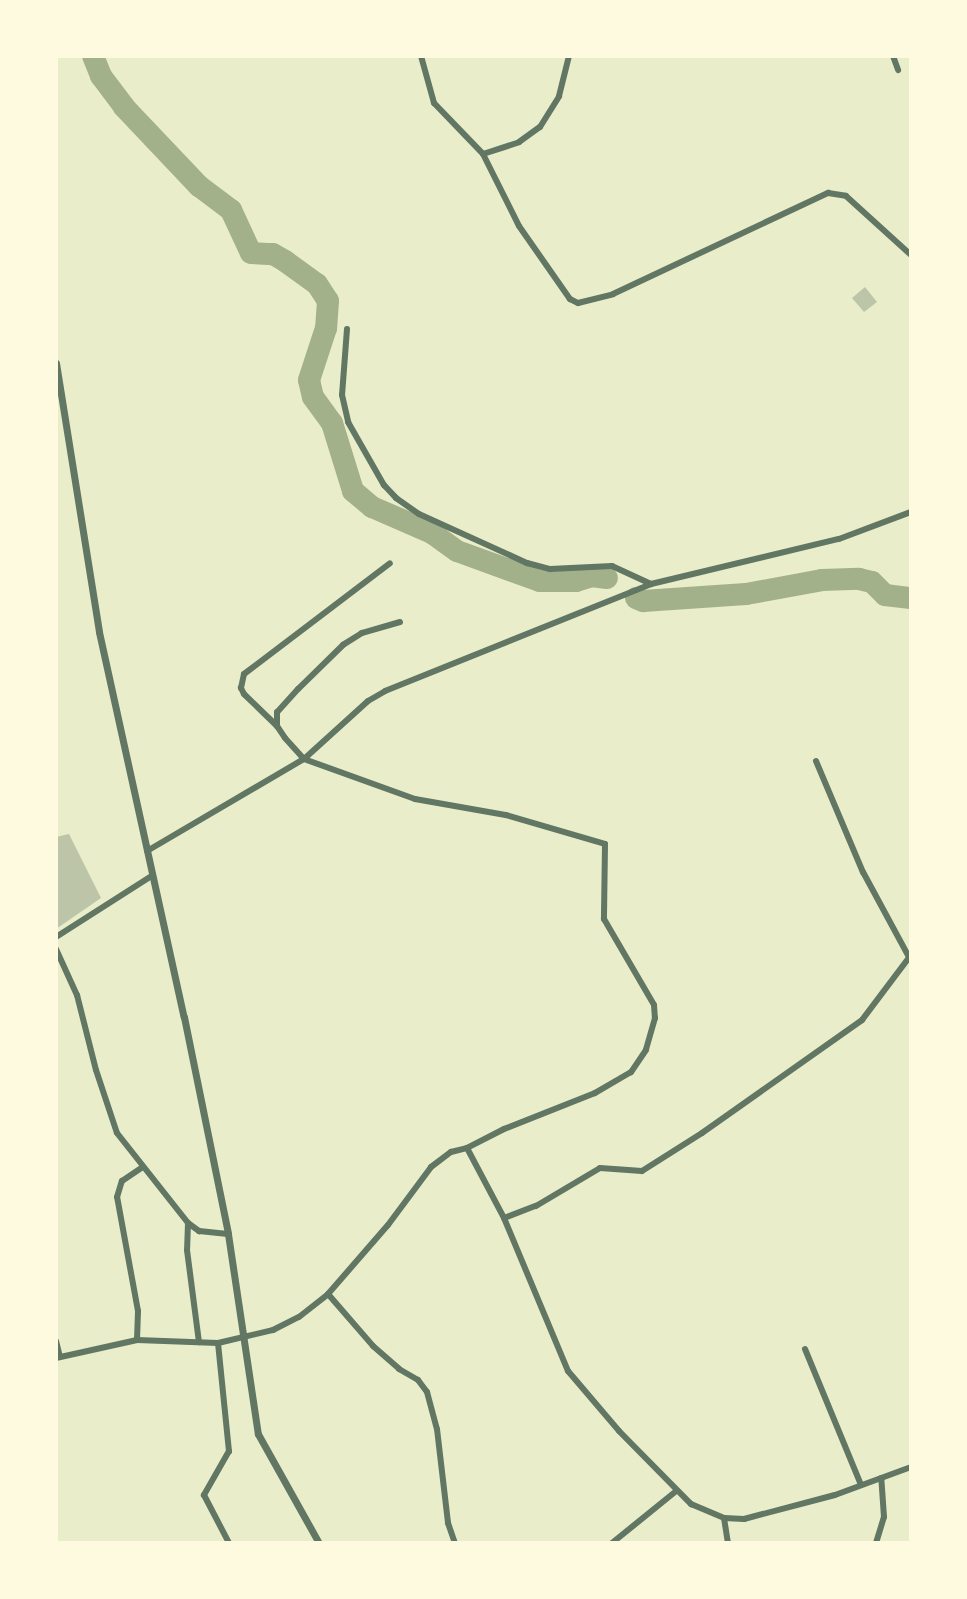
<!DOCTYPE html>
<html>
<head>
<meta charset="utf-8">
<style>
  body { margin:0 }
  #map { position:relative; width:967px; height:1599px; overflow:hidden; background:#e9edc9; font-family:"Titillium Web",sans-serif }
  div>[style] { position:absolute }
  .river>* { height:22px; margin:-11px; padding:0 11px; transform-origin:11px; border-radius:11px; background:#a3b18a }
  .building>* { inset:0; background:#bcc5a7 }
  .minor>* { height:6px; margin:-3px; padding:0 3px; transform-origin:3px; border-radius:3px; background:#617663 }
  .tertiary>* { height:7px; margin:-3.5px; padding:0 3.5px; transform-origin:3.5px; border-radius:3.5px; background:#617663 }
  span { translate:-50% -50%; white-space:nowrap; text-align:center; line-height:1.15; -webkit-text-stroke:7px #fefae0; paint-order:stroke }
  .frame { position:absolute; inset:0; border:58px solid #fefae0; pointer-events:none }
</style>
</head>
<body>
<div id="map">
  <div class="river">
    <i style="left:93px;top:56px;width:22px;rotate:68deg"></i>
    <i style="left:101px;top:76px;width:39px;rotate:53deg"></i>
    <i style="left:124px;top:107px;width:109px;rotate:46.5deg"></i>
    <i style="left:199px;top:186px;width:40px;rotate:37deg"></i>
    <i style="left:231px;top:210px;width:47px;rotate:65.1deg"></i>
    <i style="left:251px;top:253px;width:22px;rotate:3deg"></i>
    <i style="left:273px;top:254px;width:14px;rotate:30deg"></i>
    <i style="left:285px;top:261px;width:39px;rotate:36deg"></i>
    <i style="left:317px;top:284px;width:20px;rotate:57deg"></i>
    <i style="left:328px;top:301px;width:27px;rotate:94deg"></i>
    <i style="left:326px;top:328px;width:55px;rotate:108.1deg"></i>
    <i style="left:309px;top:380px;width:17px;rotate:77deg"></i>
    <i style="left:313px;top:397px;width:32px;rotate:54deg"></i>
    <i style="left:332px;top:423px;width:71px;rotate:72.8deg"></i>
    <i style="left:353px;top:491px;width:25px;rotate:40deg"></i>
    <i style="left:372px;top:507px;width:65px;rotate:23.4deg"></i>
    <i style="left:432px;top:533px;width:31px;rotate:36deg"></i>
    <i style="left:457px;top:551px;width:88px;rotate:19.9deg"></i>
    <i style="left:540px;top:581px;width:36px"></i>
    <i style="left:576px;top:581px;width:17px;rotate:-17deg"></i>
    <i style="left:592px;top:576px;width:15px;rotate:8deg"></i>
    <i style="left:636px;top:598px;width:8px;rotate:23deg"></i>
    <i style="left:643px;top:601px;width:103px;rotate:-3.9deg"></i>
    <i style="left:746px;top:594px;width:77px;rotate:-10.4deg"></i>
    <i style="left:822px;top:580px;width:37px;rotate:-2deg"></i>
    <i style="left:859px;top:579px;width:13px;rotate:13deg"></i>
    <i style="left:872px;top:582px;width:18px;rotate:45deg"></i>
    <i style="left:885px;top:595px;width:26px;rotate:7deg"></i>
  </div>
  <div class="building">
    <i style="clip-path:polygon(865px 287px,877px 302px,864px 312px,852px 298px)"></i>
    <i style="clip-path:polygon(69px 834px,101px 898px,56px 929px,56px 837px)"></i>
  </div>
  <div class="minor">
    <i style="left:421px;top:56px;width:49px;rotate:74.5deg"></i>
    <i style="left:434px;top:103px;width:71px;rotate:46.1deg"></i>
    <i style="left:483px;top:154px;width:80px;rotate:63.4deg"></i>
    <i style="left:519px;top:226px;width:89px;rotate:55.1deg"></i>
    <i style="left:570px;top:299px;width:9px;rotate:27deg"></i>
    <i style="left:578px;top:303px;width:36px;rotate:-14deg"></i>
    <i style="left:613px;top:294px;width:238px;rotate:-25.2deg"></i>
    <i style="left:828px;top:193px;width:18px;rotate:9deg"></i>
    <i style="left:846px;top:196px;width:88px;rotate:42.2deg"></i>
    <i style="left:893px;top:56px;width:15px;rotate:70deg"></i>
    <i style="left:483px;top:154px;width:38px;rotate:-18deg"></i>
    <i style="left:519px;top:142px;width:26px;rotate:-36deg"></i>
    <i style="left:540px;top:127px;width:36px;rotate:-58deg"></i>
    <i style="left:559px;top:96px;width:41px;rotate:-76deg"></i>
    <i style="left:347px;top:329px;width:66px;rotate:94.3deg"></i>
    <i style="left:342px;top:395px;width:28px;rotate:77deg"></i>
    <i style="left:348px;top:422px;width:73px;rotate:60.3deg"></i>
    <i style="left:384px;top:485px;width:18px;rotate:47deg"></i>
    <i style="left:396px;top:498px;width:28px;rotate:35deg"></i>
    <i style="left:419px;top:514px;width:119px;rotate:24.4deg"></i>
    <i style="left:527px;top:563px;width:24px;rotate:15deg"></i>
    <i style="left:550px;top:569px;width:62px;rotate:-2.8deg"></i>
    <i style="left:612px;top:566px;width:43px;rotate:24.8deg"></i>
    <i style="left:400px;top:622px;width:40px;rotate:164deg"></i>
    <i style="left:362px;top:633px;width:22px;rotate:148deg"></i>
    <i style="left:343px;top:645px;width:63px;rotate:135.6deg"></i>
    <i style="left:298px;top:689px;width:31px;rotate:132deg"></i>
    <i style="left:277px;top:712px;width:14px;rotate:90deg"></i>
    <i style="left:277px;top:726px;width:14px;rotate:56deg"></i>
    <i style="left:285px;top:738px;width:28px;rotate:48deg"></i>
    <i style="left:304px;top:759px;width:118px;rotate:19.8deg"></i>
    <i style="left:415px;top:799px;width:92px;rotate:10deg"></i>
    <i style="left:506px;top:815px;width:103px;rotate:16.3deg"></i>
    <i style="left:605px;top:844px;width:75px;rotate:90.8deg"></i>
    <i style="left:604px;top:919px;width:99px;rotate:59.8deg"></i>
    <i style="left:654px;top:1005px;width:13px;rotate:86deg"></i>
    <i style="left:655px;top:1018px;width:33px;rotate:106deg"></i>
    <i style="left:646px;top:1050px;width:27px;rotate:124deg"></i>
    <i style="left:631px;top:1072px;width:42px;rotate:149.7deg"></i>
    <i style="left:595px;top:1093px;width:98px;rotate:158.4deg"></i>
    <i style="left:504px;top:1129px;width:42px;rotate:152.8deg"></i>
    <i style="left:277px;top:726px;width:46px;rotate:-135.9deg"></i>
    <i style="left:244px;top:694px;width:7px;rotate:-117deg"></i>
    <i style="left:241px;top:688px;width:14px;rotate:-78deg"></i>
    <i style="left:244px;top:674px;width:183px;rotate:-37.2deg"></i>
    <i style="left:816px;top:761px;width:121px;rotate:67.1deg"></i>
    <i style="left:863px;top:872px;width:97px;rotate:61.6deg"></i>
    <i style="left:147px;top:851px;width:182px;rotate:-30.4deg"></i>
    <i style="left:304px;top:759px;width:86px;rotate:-42.2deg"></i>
    <i style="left:368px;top:701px;width:20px;rotate:-30deg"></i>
    <i style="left:385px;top:691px;width:287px;rotate:-21.9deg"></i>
    <i style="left:651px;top:584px;width:193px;rotate:-13.5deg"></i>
    <i style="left:839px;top:539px;width:77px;rotate:-20.6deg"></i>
    <i style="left:56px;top:937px;width:112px;rotate:-32.6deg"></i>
    <i style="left:56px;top:949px;width:51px;rotate:65.5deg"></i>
    <i style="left:77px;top:995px;width:77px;rotate:75.8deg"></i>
    <i style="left:96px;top:1070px;width:66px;rotate:71.6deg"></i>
    <i style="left:117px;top:1133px;width:115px;rotate:51.7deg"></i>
    <i style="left:188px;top:1223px;width:14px;rotate:36deg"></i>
    <i style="left:199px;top:1231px;width:29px;rotate:6deg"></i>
    <i style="left:504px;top:1218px;width:34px;rotate:-21deg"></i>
    <i style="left:536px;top:1206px;width:74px;rotate:-30.7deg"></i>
    <i style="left:600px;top:1168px;width:42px;rotate:4.1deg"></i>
    <i style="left:642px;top:1171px;width:71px;rotate:-32.3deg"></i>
    <i style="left:702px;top:1133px;width:196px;rotate:-35.2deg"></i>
    <i style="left:862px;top:1020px;width:81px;rotate:-53deg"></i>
    <i style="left:188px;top:1223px;width:27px;rotate:92deg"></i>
    <i style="left:187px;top:1250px;width:93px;rotate:82.6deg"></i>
    <i style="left:328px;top:1294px;width:69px;rotate:49.1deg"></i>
    <i style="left:373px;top:1346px;width:35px;rotate:41deg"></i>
    <i style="left:399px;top:1369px;width:22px;rotate:30deg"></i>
    <i style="left:418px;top:1380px;width:15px;rotate:53deg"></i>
    <i style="left:427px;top:1392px;width:38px;rotate:75deg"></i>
    <i style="left:437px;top:1429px;width:95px;rotate:83.3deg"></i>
    <i style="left:448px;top:1523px;width:21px;rotate:71deg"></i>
    <i style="left:137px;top:1340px;width:29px;rotate:-88deg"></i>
    <i style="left:138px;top:1311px;width:116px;rotate:-100.4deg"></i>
    <i style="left:117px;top:1197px;width:17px;rotate:-73deg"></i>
    <i style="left:122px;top:1181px;width:25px;rotate:-34deg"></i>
    <i style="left:56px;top:1341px;width:16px;rotate:76deg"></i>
    <i style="left:218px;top:1343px;width:109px;rotate:84.2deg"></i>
    <i style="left:229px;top:1451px;width:51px;rotate:119.6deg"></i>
    <i style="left:204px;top:1495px;width:54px;rotate:62.5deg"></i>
    <i style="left:805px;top:1349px;width:147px;rotate:67.6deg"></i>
    <i style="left:56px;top:1358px;width:83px;rotate:-12.5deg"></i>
    <i style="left:137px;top:1340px;width:81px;rotate:2.1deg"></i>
    <i style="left:218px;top:1343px;width:57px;rotate:-13.3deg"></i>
    <i style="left:273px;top:1330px;width:29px;rotate:-27deg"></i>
    <i style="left:299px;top:1317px;width:37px;rotate:-38deg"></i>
    <i style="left:328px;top:1294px;width:91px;rotate:-49deg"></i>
    <i style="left:388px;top:1225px;width:72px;rotate:-53.4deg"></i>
    <i style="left:431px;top:1167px;width:25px;rotate:-37deg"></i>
    <i style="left:451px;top:1152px;width:16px;rotate:-14deg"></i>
    <i style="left:467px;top:1148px;width:79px;rotate:62.1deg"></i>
    <i style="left:504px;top:1218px;width:166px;rotate:67.3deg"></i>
    <i style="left:568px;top:1371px;width:79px;rotate:49.6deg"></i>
    <i style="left:619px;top:1431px;width:103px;rotate:45.4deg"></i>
    <i style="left:691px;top:1504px;width:36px;rotate:23deg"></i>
    <i style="left:724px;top:1518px;width:20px;rotate:3deg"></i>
    <i style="left:744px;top:1519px;width:94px;rotate:-14.8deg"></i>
    <i style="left:835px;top:1495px;width:81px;rotate:-20.2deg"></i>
    <i style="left:724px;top:1518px;width:25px;rotate:81deg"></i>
    <i style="left:612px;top:1543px;width:81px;rotate:-39deg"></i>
    <i style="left:876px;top:1543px;width:27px;rotate:-73deg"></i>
    <i style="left:884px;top:1517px;width:39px;rotate:-94deg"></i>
  </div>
  <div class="tertiary">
    <i style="left:56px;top:363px;width:272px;rotate:80.9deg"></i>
    <i style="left:99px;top:632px;width:394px;rotate:77.6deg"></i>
    <i style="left:184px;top:1017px;width:221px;rotate:78.5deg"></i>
    <i style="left:228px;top:1234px;width:202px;rotate:81.5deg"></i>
    <i style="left:258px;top:1434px;width:125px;rotate:60.8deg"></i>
  </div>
  <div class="frame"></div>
</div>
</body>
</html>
